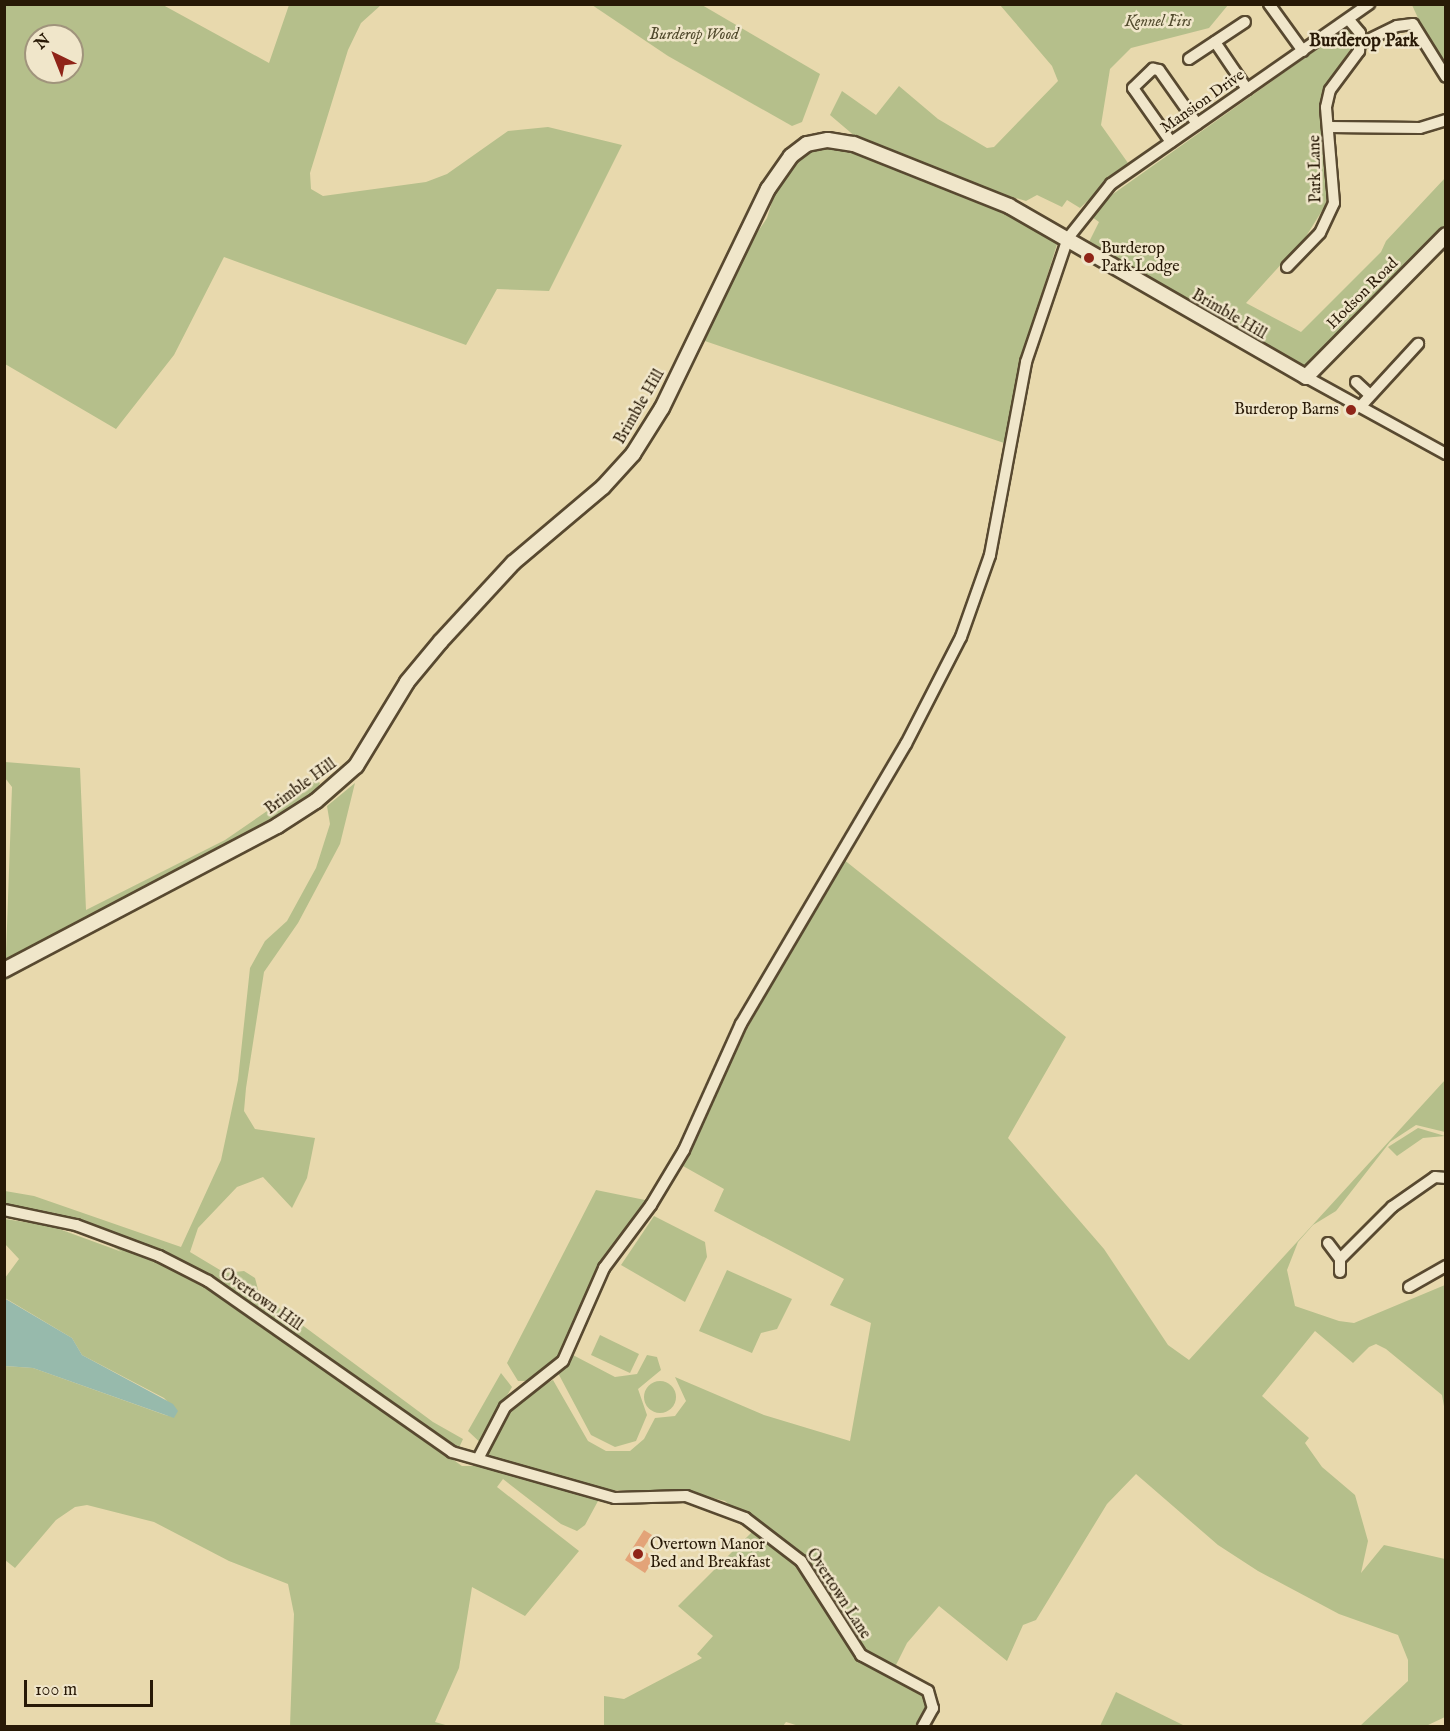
<!DOCTYPE html>
<html>
<head>
<meta charset="utf-8">
<style>
  body { margin:0 }
  #map { position:relative; width:1450px; height:1731px; overflow:hidden; background:#e8d9ad; font-family:"IM FELL English",serif }
  div>[style] { position:absolute }
  .green>* { inset:0; background:#b5bf8b }
  .round { border-radius:50% }
  .water>* { inset:0; background:#97baac }
  .building>* { inset:0; background:#e3a378 }
  .roads { filter:drop-shadow(2px 0 #584930) drop-shadow(-2px 0 #584930) drop-shadow(0 2px #584930) drop-shadow(0 -2px #584930) }
  .street>* { height:10px; margin:-5px; padding:0 5px; transform-origin:5px; border-radius:5px; background:#f0e6ca }
  .secondary>* { height:14px; margin:-7px; padding:0 7px; transform-origin:7px; border-radius:7px; background:#f0e6ca }
  .dots>* { width:16px; height:16px; translate:-50% -50%; box-sizing:border-box; border:3px solid #f0e6ca; border-radius:50% }
  span { translate:-50% -50%; white-space:nowrap; text-align:center; line-height:1.15; -webkit-text-stroke:5px #f0e6ca; paint-order:stroke }
  .park-label { font-size:16px; color:#524b2e; font-style:italic }
  .street-label { font-size:16px; color:#281906 }
  .poi-label { font-size:16px; color:#281906 }
  .left { translate:0 -50%; text-align:left }
  .right { translate:-100% -50%; text-align:right }
  .neighbourhood-label { font-size:18px; color:#281906; font-weight:700 }
  .frame { position:absolute; inset:0; border:6px solid #281906; pointer-events:none }
  .north { position:absolute; left:24px; top:24px; width:60px; height:60px; box-sizing:border-box; background:#f0e6ca; border:2px solid #a0947c; border-radius:50%; rotate:317deg; font-size:16px; font-weight:700; line-height:24px; text-align:center; color:#281906 }
  .north::after { content:''; display:block; margin:auto; width:21px; height:27px; background:#8f2418; clip-path:polygon(50% 0,100% 100%,50% 72%,0 100%) }
  .scale { position:absolute; left:24px; top:1680px; width:129px; height:27px; box-sizing:border-box; border:3px solid #281906; border-top:0; padding-left:8px; font-size:18px; line-height:21px; white-space:nowrap; color:#281906; -webkit-text-stroke:4px #f0e6ca; paint-order:stroke }
</style>
</head>
<body>
<div id="map">
  <div class="green">
    <i style="clip-path:polygon(evenodd,5px 4px,163px 5px,269px 63px,289px 5px,381px 5px,361px 23px,348px 50px,310px 173px,311px 189px,323px 196px,426px 182px,447px 174px,508px 131px,548px 127px,622px 145px,549px 291px,497px 289px,466px 345px,224px 257px,174px 355px,116px 429px,5px 364px,5px 4px,36px 36px,72px 36px,72px 72px,36px 72px,36px 36px)"></i>
    <i style="clip-path:polygon(592px 5px,702px 5px,820px 74px,802px 122px,792px 126px,668px 56px)"></i>
    <i style="clip-path:polygon(1000px 5px,1228px 5px,1209px 28px,1131px 48px,1110px 69px,1101px 125px,1128px 163px,1080px 208px,1067px 200px,1062px 207px,1037px 195px,1026px 201px,975px 186px,857px 138px,830px 115px,842px 91px,876px 115px,899px 86px,938px 119px,987px 148px,994px 147px,1058px 81px,1052px 66px)"></i>
    <i style="clip-path:polygon(1412px 5px,1445px 5px,1445px 61px,1424px 31px)"></i>
    <i style="clip-path:polygon(1347px 28px,1357px 40px,1327px 83px,1319px 107px,1328px 191px,1325px 206px,1305px 238px,1246px 303px,1301px 332px,1381px 252px,1386px 241px,1445px 178px,1445px 226px,1314px 360px,1301px 367px,1226px 329px,1089px 242px,1099px 222px,1092px 217px,1113px 194px)"></i>
    <i style="clip-path:polygon(819px 147px,871px 156px,1023px 221px,1058px 241px,1018px 370px,1007px 444px,702px 340px,746px 249px,767px 218px,777px 186px,794px 162px)"></i>
    <i style="clip-path:polygon(5px 762px,80px 768px,86px 910px,225px 840px,315px 778px,320px 783px,315px 794px,250px 835px,78px 926px,59px 950px,5px 981px,12px 787px,5px 778px)"></i>
    <i style="clip-path:polygon(355px 783px,340px 844px,298px 923px,264px 972px,246px 1088px,244px 1111px,255px 1129px,315px 1138px,307px 1178px,292px 1208px,263px 1177px,237px 1187px,198px 1228px,190px 1252px,225px 1273px,244px 1271px,255px 1278px,259px 1293px,433px 1422px,463px 1439px,458px 1450px,437px 1448px,462px 1466px,493px 1466px,486px 1448px,468px 1431px,501px 1373px,512px 1387px,498px 1411px,553px 1380px,588px 1441px,606px 1451px,630px 1451px,644px 1439px,655px 1418px,675px 1416px,686px 1401px,675px 1377px,764px 1415px,850px 1441px,871px 1323px,830px 1305px,844px 1279px,714px 1211px,724px 1189px,683px 1166px,739px 1043px,843px 859px,1066px 1037px,1008px 1138px,1104px 1249px,1168px 1345px,1189px 1360px,1445px 1080px,1445px 1132px,1416px 1125px,1390px 1142px,1336px 1211px,1313px 1225px,1298px 1242px,1287px 1270px,1295px 1306px,1339px 1321px,1354px 1323px,1445px 1285px,1445px 1412px,1442px 1395px,1386px 1349px,1376px 1344px,1369px 1347px,1353px 1363px,1315px 1331px,1262px 1396px,1309px 1438px,1305px 1443px,1322px 1467px,1355px 1495px,1368px 1541px,1361px 1573px,1384px 1545px,1445px 1559px,1445px 1717px,1426px 1726px,1360px 1726px,1408px 1681px,1408px 1660px,1398px 1635px,1339px 1614px,1258px 1571px,1218px 1545px,1136px 1474px,1107px 1504px,1036px 1620px,1023px 1625px,1007px 1661px,939px 1606px,907px 1643px,895px 1667px,867px 1654px,924px 1690px,929px 1712px,920px 1726px,799px 1726px,786px 1722px,783px 1726px,604px 1726px,604px 1696px,624px 1699px,702px 1658px,697px 1654px,713px 1636px,678px 1606px,755px 1529px,725px 1501px,684px 1491px,604px 1490px,585px 1525px,577px 1531px,561px 1524px,503px 1479px,497px 1487px,579px 1551px,525px 1616px,472px 1587px,459px 1668px,435px 1722px,449px 1726px,290px 1726px,294px 1614px,288px 1584px,229px 1561px,154px 1522px,87px 1505px,75px 1507px,56px 1520px,15px 1568px,5px 1560px,4px 1366px,33px 1368px,165px 1415px,174px 1417px,177px 1411px,164px 1398px,82px 1355px,72px 1338px,5px 1298px,5px 1278px,19px 1259px,5px 1244px,5px 1219px,51px 1226px,122px 1252px,62px 1218px,5px 1205px,5px 1191px,34px 1196px,181px 1247px,221px 1160px,238px 1080px,250px 968px,265px 941px,287px 921px,316px 868px,330px 824px,327px 806px)"></i>
    <i style="clip-path:polygon(1418px 1128px,1445px 1136px,1423px 1138px,1397px 1156px,1388px 1147px)"></i>
    <i style="clip-path:polygon(596px 1190px,650px 1201px,624px 1237px,557px 1363px,530px 1381px,518px 1381px,507px 1363px)"></i>
    <i style="clip-path:polygon(654px 1216px,705px 1242px,707px 1257px,685px 1302px,621px 1265px)"></i>
    <i style="clip-path:polygon(727px 1270px,792px 1299px,777px 1329px,761px 1333px,752px 1353px,699px 1331px)"></i>
    <i style="clip-path:polygon(600px 1335px,639px 1354px,630px 1373px,591px 1355px)"></i>
    <i style="clip-path:polygon(571px 1354px,615px 1377px,637px 1374px,647px 1355px,657px 1357px,661px 1370px,638px 1389px,647px 1415px,636px 1441px,615px 1447px,591px 1435px,558px 1373px)"></i>
    <i class="round" style="left:644px;top:1381px;width:32px;height:32px"></i>
    <i style="clip-path:polygon(1116px 1692px,1185px 1726px,1100px 1726px)"></i>
  </div>
  <div class="water">
    <i style="clip-path:polygon(4px 1298px,72px 1338px,82px 1355px,173px 1404px,178px 1411px,174px 1418px,33px 1368px,5px 1366px)"></i>
  </div>
  <div class="building">
    <i style="clip-path:polygon(644px 1530px,652px 1535px,642px 1550px,655px 1558px,645px 1573px,625px 1560px)"></i>
  </div>
  <div class="roads">
    <div class="street">
      <i style="left:1269px;top:4px;width:58px;rotate:54.1deg"></i>
      <i style="left:1215px;top:42px;width:57px;rotate:55.8deg"></i>
      <i style="left:1360px;top:44px;width:41px;rotate:-25.9deg"></i>
      <i style="left:1397px;top:26px;width:16px;rotate:-7deg"></i>
      <i style="left:1413px;top:24px;width:62px;rotate:58.1deg"></i>
      <i style="left:1189px;top:59px;width:67px;rotate:-33.5deg"></i>
      <i style="left:1330px;top:127px;width:90px;rotate:0.6deg"></i>
      <i style="left:1420px;top:128px;width:27px;rotate:-17deg"></i>
      <i style="left:1171px;top:142px;width:66px;rotate:-125.1deg"></i>
      <i style="left:1133px;top:88px;width:28px;rotate:-44deg"></i>
      <i style="left:1153px;top:69px;width:6px;rotate:9deg"></i>
      <i style="left:1159px;top:70px;width:66px;rotate:54.9deg"></i>
      <i style="left:1287px;top:267px;width:47px;rotate:-45.9deg"></i>
      <i style="left:1320px;top:233px;width:33px;rotate:-65deg"></i>
      <i style="left:1334px;top:203px;width:96px;rotate:-94.8deg"></i>
      <i style="left:1326px;top:107px;width:17px;rotate:-77deg"></i>
      <i style="left:1330px;top:90px;width:49px;rotate:-53.4deg"></i>
      <i style="left:1359px;top:51px;width:18px;rotate:-87deg"></i>
      <i style="left:1360px;top:33px;width:17px;rotate:-130deg"></i>
      <i style="left:1306px;top:377px;width:160px;rotate:28.8deg"></i>
      <i style="left:1356px;top:382px;width:18px;rotate:43deg"></i>
      <i style="left:1360px;top:407px;width:86px;rotate:-47.4deg"></i>
      <i style="left:4px;top:1210px;width:74px;rotate:11.8deg"></i>
      <i style="left:76px;top:1225px;width:89px;rotate:20.5deg"></i>
      <i style="left:159px;top:1256px;width:55px;rotate:27deg"></i>
      <i style="left:208px;top:1281px;width:298px;rotate:35deg"></i>
      <i style="left:452px;top:1452px;width:169px;rotate:15.8deg"></i>
      <i style="left:615px;top:1498px;width:71px;rotate:-1.6deg"></i>
      <i style="left:686px;top:1496px;width:63px;rotate:20.4deg"></i>
      <i style="left:745px;top:1518px;width:71px;rotate:37.5deg"></i>
      <i style="left:801px;top:1561px;width:112px;rotate:57.4deg"></i>
      <i style="left:861px;top:1655px;width:76px;rotate:28.2deg"></i>
      <i style="left:928px;top:1691px;width:18px;rotate:74deg"></i>
      <i style="left:933px;top:1708px;width:21px;rotate:119deg"></i>
      <i style="left:1328px;top:1243px;width:20px;rotate:53deg"></i>
      <i style="left:1340px;top:1259px;width:13px;rotate:90deg"></i>
      <i style="left:1340px;top:1259px;width:74px;rotate:-45deg"></i>
      <i style="left:1392px;top:1207px;width:52px;rotate:-34.9deg"></i>
      <i style="left:1435px;top:1177px;width:11px;rotate:5deg"></i>
      <i style="left:1409px;top:1287px;width:43px;rotate:-29.6deg"></i>
      <i style="left:479px;top:1457px;width:56px;rotate:-62.5deg"></i>
      <i style="left:505px;top:1407px;width:74px;rotate:-38.4deg"></i>
      <i style="left:563px;top:1361px;width:102px;rotate:-66.2deg"></i>
      <i style="left:604px;top:1268px;width:79px;rotate:-53.3deg"></i>
      <i style="left:651px;top:1205px;width:64px;rotate:-59deg"></i>
      <i style="left:684px;top:1150px;width:138px;rotate:-65.7deg"></i>
      <i style="left:741px;top:1024px;width:325px;rotate:-59.5deg"></i>
      <i style="left:906px;top:744px;width:120px;rotate:-62.8deg"></i>
      <i style="left:961px;top:637px;width:87px;rotate:-70.5deg"></i>
      <i style="left:990px;top:555px;width:196px;rotate:-79.4deg"></i>
      <i style="left:1026px;top:362px;width:131px;rotate:-71.3deg"></i>
      <i style="left:1068px;top:238px;width:69px;rotate:-51.5deg"></i>
      <i style="left:1111px;top:184px;width:315px;rotate:-34.9deg"></i>
    </div>
    <div class="secondary">
      <i style="left:4px;top:970px;width:309px;rotate:-27.8deg"></i>
      <i style="left:277px;top:826px;width:46px;rotate:-32.7deg"></i>
      <i style="left:316px;top:801px;width:53px;rotate:-41.2deg"></i>
      <i style="left:356px;top:766px;width:98px;rotate:-58.7deg"></i>
      <i style="left:407px;top:682px;width:53px;rotate:-50.3deg"></i>
      <i style="left:441px;top:641px;width:106px;rotate:-47.3deg"></i>
      <i style="left:513px;top:563px;width:118px;rotate:-40.2deg"></i>
      <i style="left:603px;top:487px;width:45px;rotate:-47.7deg"></i>
      <i style="left:633px;top:454px;width:54px;rotate:-57.8deg"></i>
      <i style="left:662px;top:408px;width:243px;rotate:-64.2deg"></i>
      <i style="left:768px;top:189px;width:40px;rotate:-55.1deg"></i>
      <i style="left:791px;top:156px;width:20px;rotate:-37deg"></i>
      <i style="left:807px;top:144px;width:21px;rotate:-11deg"></i>
      <i style="left:828px;top:140px;width:26px;rotate:9deg"></i>
      <i style="left:854px;top:144px;width:167px;rotate:21.8deg"></i>
      <i style="left:1009px;top:206px;width:343px;rotate:29.9deg"></i>
      <i style="left:1306px;top:377px;width:199px;rotate:-45.4deg"></i>
    </div>
  </div>
  <div class="dots">
    <i style="left:1089px;top:258px;background:#8f2418"></i>
    <i style="left:1351px;top:410px;background:#8f2418"></i>
    <i style="left:638px;top:1554px;background:#8f2418"></i>
  </div>
  <div class="park-label">
    <span style="left:1158px;top:22px">Kennel Firs</span>
    <span style="left:694px;top:35px">Burderop Wood</span>
  </div>
  <div class="street-label">
    <span style="left:1203px;top:102px;rotate:-35deg">Mansion Drive</span>
    <span style="left:1316px;top:169px;rotate:-91deg">Park Lane</span>
    <span style="left:1363px;top:294px;rotate:-45deg">Hodson Road</span>
    <span style="left:1229px;top:315px;rotate:30deg">Brimble Hill</span>
    <span style="left:640px;top:407px;rotate:-60deg">Brimble Hill</span>
    <span style="left:301px;top:787px;rotate:-36deg">Brimble Hill</span>
    <span style="left:261px;top:1300px;rotate:35deg">Overtown Hill</span>
    <span style="left:838px;top:1594px;rotate:57deg">Overtown Lane</span>
  </div>
  <div class="poi-label">
    <span class="left" style="left:1101px;top:258px">Burderop<br>Park Lodge</span>
    <span class="right" style="left:1339px;top:410px">Burderop Barns</span>
    <span class="left" style="left:650px;top:1554px">Overtown Manor<br>Bed and Breakfast</span>
  </div>
  <div class="neighbourhood-label">
    <span style="left:1364px;top:42px">Burderop Park</span>
  </div>
  <div class="frame"></div>
  <div class="north">N</div>
  <div class="scale">100 m</div>
</div>
</body>
</html>
